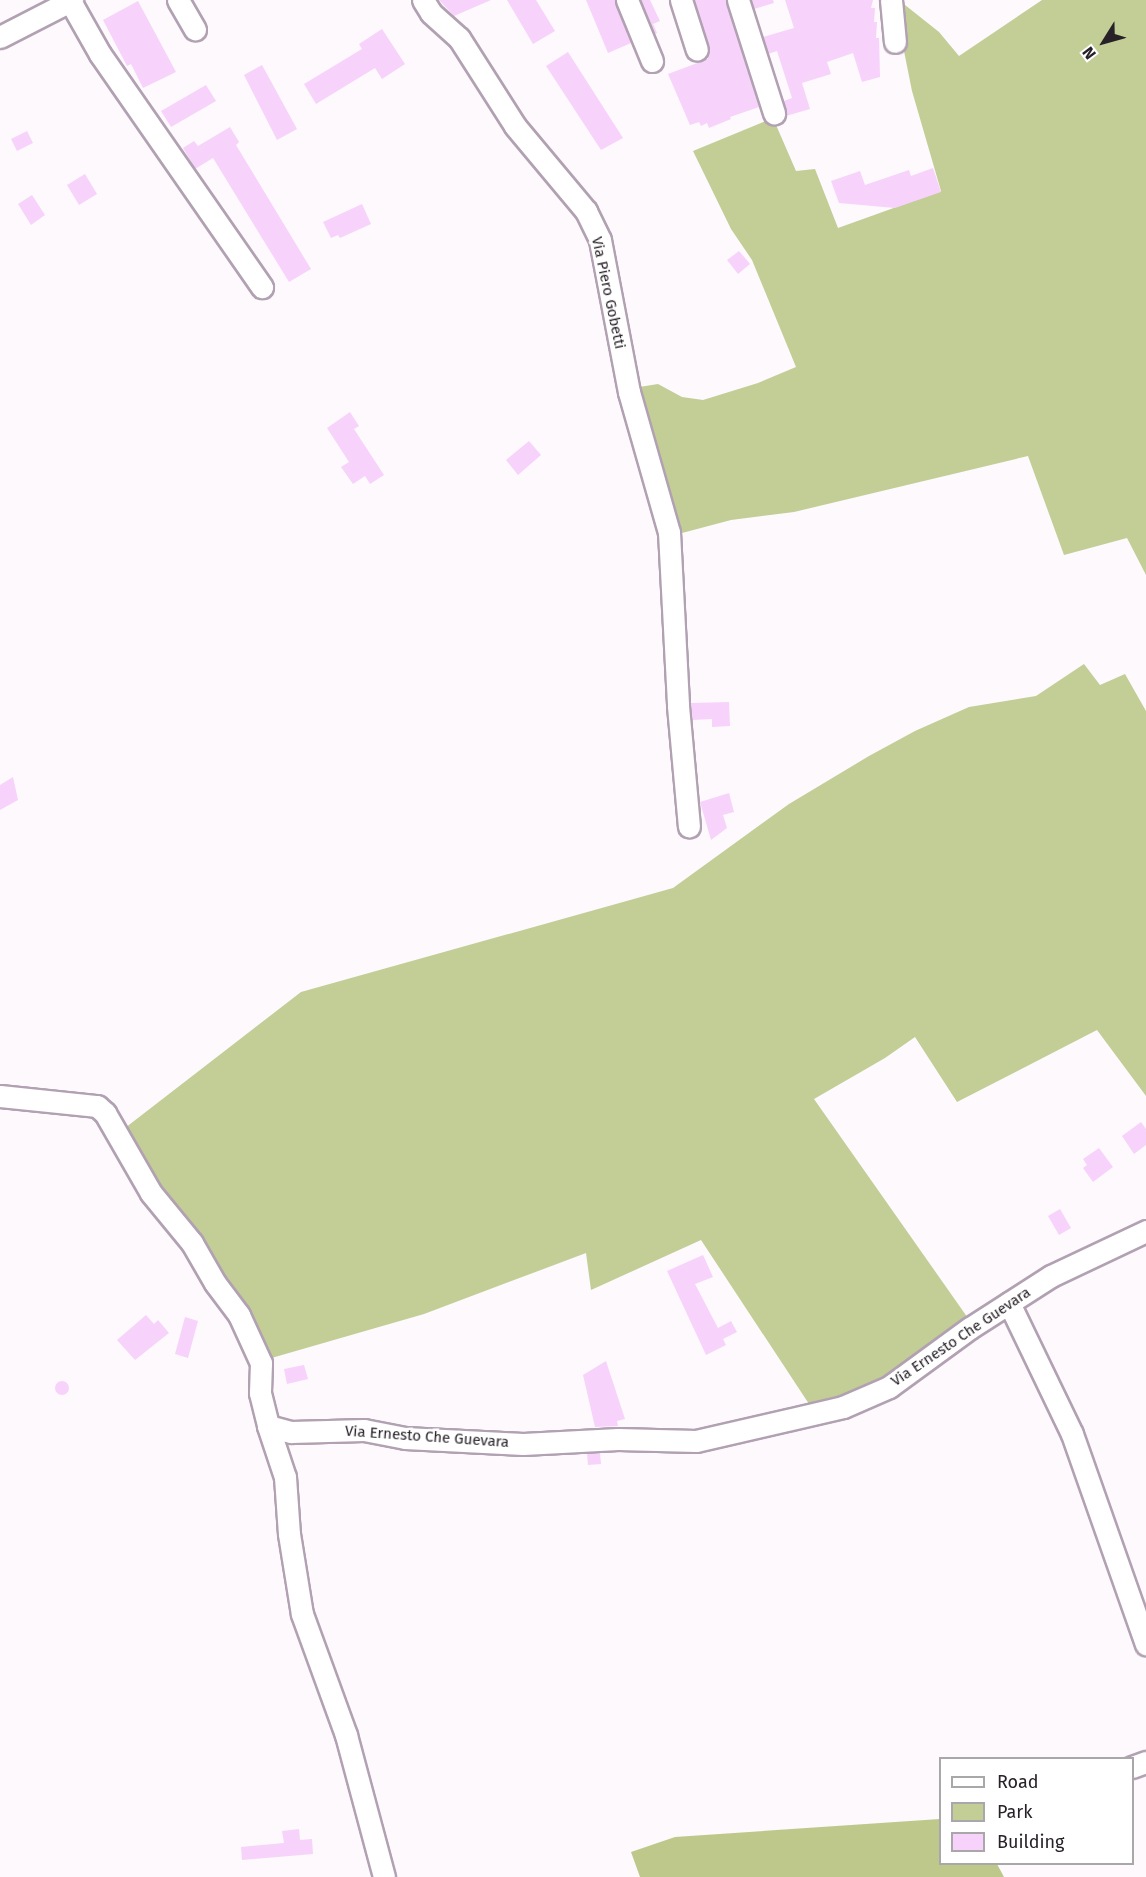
<!DOCTYPE html>
<html>
<head>
<meta charset="utf-8">
<style>
  body { margin:0 }
  #map { position:relative; width:1146px; height:1877px; overflow:hidden; background:#fdf9fd; font-family:"Fira Sans",sans-serif }
  div>[style] { position:absolute }
  .green>* { inset:0; background:#c3cd96 }
  .forest>* { inset:0; background:#bdc88a }
  .building>* { inset:0; background:#f7d2fa }
  .round { border-radius:50% }
  .roads { filter:drop-shadow(2px 0 #b1a1b2) drop-shadow(-2px 0 #b1a1b2) drop-shadow(0 2px #b1a1b2) drop-shadow(0 -2px #b1a1b2) }
  .minor>* { height:21px; margin:-10.5px; padding:0 10.5px; transform-origin:10.5px; border-radius:10.5px; background:#fff }
  span { translate:-50% -50%; white-space:nowrap; text-align:center; line-height:1.15; -webkit-text-stroke:5px #fff; paint-order:stroke }
  .street-label { font-size:15px; color:#282228 }
  .legend { position:absolute; left:939px; top:1757px; width:195px; height:108px; box-sizing:border-box; background:#fff; border:2px solid #a9a7a9; margin:0; padding:8px 10px; list-style:none; font-size:18px; color:#282228 }
  .legend li { display:flex; align-items:center; gap:12px; height:30px }
  .legend b { width:30px; border:2px solid #a9a7a9 }
  .north { position:absolute; left:1074px; top:12px; width:60px; height:60px; -webkit-text-stroke:4px #fff; paint-order:stroke; rotate:233deg; font-size:16px; font-weight:700; line-height:24px; text-align:center; color:#282228 }
  .north::after { content:''; display:block; margin:auto; width:21px; height:27px; background:#282228; clip-path:polygon(50% 0,100% 100%,50% 72%,0 100%) }
</style>
</head>
<body>
<div id="map">
  <div class="green">
    <i style="clip-path:polygon(1042px 0,1146px 0,1146px 575px,1127px 538px,1064px 555px,1028px 456px,794px 512px,731px 520px,682px 533px,674px 532px,633px 388px,658px 384px,682px 397px,703px 400px,758px 383px,796px 367px,752px 260px,731px 229px,693px 151px,773px 118px,796px 171px,815px 169px,838px 228px,941px 191px,912px 91px,904px 51px,900px 1px,939px 32px,959px 56px)"></i>
    <i style="clip-path:polygon(1084px 664px,1100px 685px,1125px 674px,1146px 711px,1146px 1096px,1097px 1030px,957px 1102px,915px 1037px,885px 1058px,814px 1099px,970px 1321px,885px 1382px,811px 1407px,701px 1240px,591px 1290px,586px 1253px,424px 1314px,268px 1359px,155px 1186px,125px 1128px,301px 992px,673px 888px,789px 804px,869px 756px,915px 731px,969px 707px,1036px 696px)"></i>
  </div>
  <div class="forest">
    <i style="clip-path:polygon(940px 1819px,940px 1864px,997px 1864px,1004px 1877px,640px 1877px,631px 1852px,675px 1837px)"></i>
  </div>
  <div class="building">
    <i style="clip-path:polygon(439px 0,491px 0,454px 16px)"></i>
    <i style="clip-path:polygon(507px 0,536px 0,555px 31px,533px 44px)"></i>
    <i style="clip-path:polygon(586px 0,615px 0,631px 43px,608px 53px)"></i>
    <i style="clip-path:polygon(641px 0,650px 0,660px 21px,653px 24px,657px 33px,655px 34px)"></i>
    <i style="clip-path:polygon(694px 0,726px 0,759px 107px,730px 117px,731px 119px,709px 128px,707px 123px,701px 126px,699px 122px,690px 125px,668px 74px,708px 59px,709px 46px)"></i>
    <i style="clip-path:polygon(751px 0,773px 0,774px 3px,754px 9px)"></i>
    <i style="clip-path:polygon(785px 0,873px 0,871px 8px,875px 8px,874px 22px,877px 22px,876px 38px,879px 38px,880px 77px,862px 82px,853px 53px,827px 62px,831px 74px,802px 83px,810px 109px,786px 116px,784px 101px,792px 98px,777px 51px,768px 54px,763px 37px,794px 28px)"></i>
    <i style="clip-path:polygon(138px 1px,176px 72px,143px 88px,131px 64px,127px 66px,103px 20px)"></i>
    <i style="clip-path:polygon(382px 29px,405px 64px,382px 79px,375px 68px,316px 104px,304px 84px,362px 49px,359px 44px)"></i>
    <i style="clip-path:polygon(568px 52px,623px 138px,601px 150px,546px 66px)"></i>
    <i style="clip-path:polygon(262px 65px,297px 129px,277px 140px,244px 75px)"></i>
    <i style="clip-path:polygon(206px 85px,216px 101px,171px 127px,161px 111px)"></i>
    <i style="clip-path:polygon(230px 127px,239px 142px,236px 145px,311px 269px,289px 282px,213px 158px,195px 169px,183px 148px,194px 141px,198px 146px)"></i>
    <i style="clip-path:polygon(27px 131px,33px 143px,17px 151px,11px 139px)"></i>
    <i style="clip-path:polygon(933px 168px,941px 192px,895px 208px,839px 203px,831px 181px,860px 171px,865px 185px,909px 170px,911px 176px)"></i>
    <i style="clip-path:polygon(85px 174px,97px 194px,79px 205px,67px 185px)"></i>
    <i style="clip-path:polygon(32px 195px,45px 215px,31px 225px,18px 204px)"></i>
    <i style="clip-path:polygon(362px 204px,371px 224px,340px 238px,338px 235px,331px 238px,323px 222px)"></i>
    <i style="clip-path:polygon(739px 251px,750px 264px,738px 274px,727px 260px)"></i>
    <i style="clip-path:polygon(350px 412px,359px 426px,354px 429px,384px 475px,370px 484px,365px 476px,353px 484px,341px 467px,349px 462px,327px 428px)"></i>
    <i style="clip-path:polygon(529px 441px,541px 455px,518px 475px,506px 460px)"></i>
    <i style="clip-path:polygon(729px 702px,730px 726px,712px 727px,712px 719px,692px 720px,691px 703px)"></i>
    <i style="clip-path:polygon(13px 777px,18px 800px,0 810px,0 785px)"></i>
    <i style="clip-path:polygon(729px 793px,734px 812px,723px 815px,727px 828px,711px 840px,700px 802px)"></i>
    <i style="clip-path:polygon(1141px 1122px,1146px 1129px,1146px 1145px,1134px 1154px,1122px 1136px)"></i>
    <i style="clip-path:polygon(1099px 1148px,1113px 1167px,1093px 1182px,1083px 1168px,1087px 1165px,1083px 1159px)"></i>
    <i style="clip-path:polygon(1060px 1209px,1071px 1228px,1059px 1235px,1048px 1216px)"></i>
    <i style="clip-path:polygon(703px 1255px,713px 1277px,695px 1284px,718px 1328px,731px 1321px,737px 1332px,723px 1339px,726px 1345px,706px 1355px,667px 1271px)"></i>
    <i style="clip-path:polygon(146px 1315px,154px 1324px,158px 1320px,169px 1333px,135px 1360px,117px 1340px)"></i>
    <i style="clip-path:polygon(185px 1317px,198px 1321px,188px 1358px,175px 1354px)"></i>
    <i style="clip-path:polygon(606px 1361px,625px 1419px,617px 1421px,618px 1426px,595px 1427px,583px 1375px)"></i>
    <i style="clip-path:polygon(304px 1365px,308px 1379px,287px 1384px,284px 1369px)"></i>
    <i class="round" style="left:55px;top:1381px;width:14px;height:14px"></i>
    <i style="clip-path:polygon(587px 1453px,600px 1453px,601px 1464px,588px 1465px)"></i>
    <i style="clip-path:polygon(299px 1829px,300px 1840px,312px 1839px,313px 1854px,242px 1860px,241px 1847px,284px 1843px,282px 1831px)"></i>
  </div>
  <div class="roads">
    <div class="minor">
      <i style="left:178px;top:0;width:34px;rotate:60deg"></i>
      <i style="left:423px;top:0;width:15px;rotate:58deg"></i>
      <i style="left:431px;top:13px;width:38px;rotate:42deg"></i>
      <i style="left:459px;top:38px;width:104px;rotate:57.5deg"></i>
      <i style="left:515px;top:126px;width:111px;rotate:50.1deg"></i>
      <i style="left:586px;top:211px;width:32px;rotate:64deg"></i>
      <i style="left:600px;top:240px;width:155px;rotate:79.2deg"></i>
      <i style="left:629px;top:392px;width:146px;rotate:74.1deg"></i>
      <i style="left:669px;top:532px;width:174px;rotate:87deg"></i>
      <i style="left:678px;top:706px;width:121px;rotate:84.8deg"></i>
      <i style="left:627px;top:0;width:66px;rotate:67.7deg"></i>
      <i style="left:681px;top:0;width:52px;rotate:72.3deg"></i>
      <i style="left:738px;top:0;width:119px;rotate:72.3deg"></i>
      <i style="left:891px;top:0;width:42px;rotate:84.6deg"></i>
      <i style="left:70px;top:1px;width:61px;rotate:60.5deg"></i>
      <i style="left:100px;top:54px;width:284px;rotate:55.2deg"></i>
      <i style="left:0;top:37px;width:81px;rotate:-27.2deg"></i>
      <i style="left:0;top:1096px;width:98px;rotate:5.9deg"></i>
      <i style="left:97px;top:1106px;width:11px;rotate:41deg"></i>
      <i style="left:105px;top:1113px;width:92px;rotate:60.1deg"></i>
      <i style="left:151px;top:1193px;width:65px;rotate:50.6deg"></i>
      <i style="left:192px;top:1243px;width:46px;rotate:60.1deg"></i>
      <i style="left:215px;top:1283px;width:40px;rotate:53deg"></i>
      <i style="left:239px;top:1315px;width:53px;rotate:65.4deg"></i>
      <i style="left:261px;top:1363px;width:30px;rotate:92deg"></i>
      <i style="left:260px;top:1393px;width:34px;rotate:76deg"></i>
      <i style="left:268px;top:1426px;width:24px;rotate:15deg"></i>
      <i style="left:291px;top:1432px;width:73px;rotate:-1.6deg"></i>
      <i style="left:364px;top:1430px;width:42px;rotate:11deg"></i>
      <i style="left:405px;top:1438px;width:118px;rotate:2.9deg"></i>
      <i style="left:523px;top:1444px;width:95px;rotate:-3deg"></i>
      <i style="left:618px;top:1439px;width:78px;rotate:1.5deg"></i>
      <i style="left:696px;top:1441px;width:151px;rotate:-13deg"></i>
      <i style="left:843px;top:1407px;width:50px;rotate:-23.5deg"></i>
      <i style="left:889px;top:1387px;width:100px;rotate:-36.1deg"></i>
      <i style="left:970px;top:1328px;width:96px;rotate:-32.7deg"></i>
      <i style="left:1051px;top:1276px;width:105px;rotate:-25.3deg"></i>
      <i style="left:1009px;top:1303px;width:145px;rotate:64.3deg"></i>
      <i style="left:1072px;top:1434px;width:223px;rotate:70.6deg"></i>
      <i style="left:268px;top:1426px;width:54px;rotate:71.6deg"></i>
      <i style="left:285px;top:1477px;width:57px;rotate:86deg"></i>
      <i style="left:289px;top:1534px;width:81px;rotate:80.8deg"></i>
      <i style="left:302px;top:1614px;width:129px;rotate:70deg"></i>
      <i style="left:346px;top:1735px;width:147px;rotate:75deg"></i>
      <i style="left:1132px;top:1767px;width:15px;rotate:-20deg"></i>
    </div>
  </div>
  <div class="street-label">
    <span style="left:608px;top:293px;rotate:78deg">Via Piero Gobetti</span>
    <span style="left:961px;top:1337px;rotate:-34deg">Via Ernesto Che Guevara</span>
    <span style="left:427px;top:1437px;rotate:4deg">Via Ernesto Che Guevara</span>
  </div>
  <ul class="legend">
  <li><b style="height:8px;background:#fff"></b>Road</li>
  <li><b style="height:16px;background:#c3cd96"></b>Park</li>
  <li><b style="height:16px;background:#f7d2fa"></b>Building</li>
  </ul>
  <div class="north">N</div>
</div>
</body>
</html>
